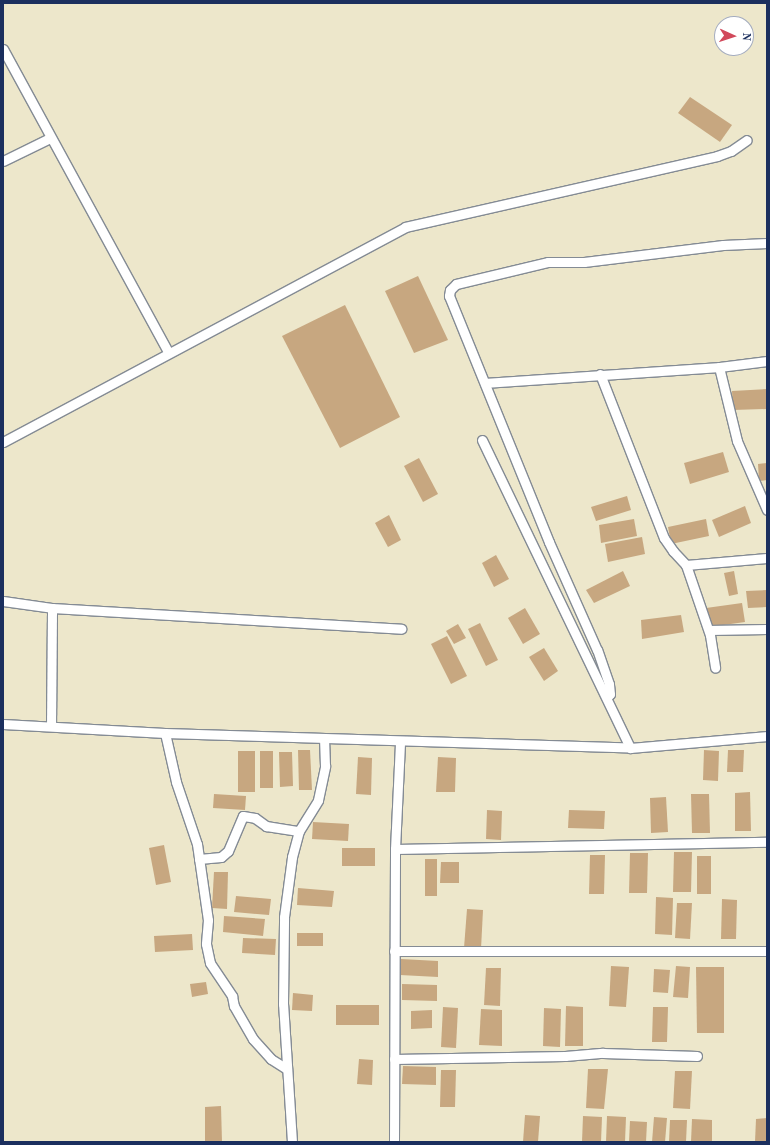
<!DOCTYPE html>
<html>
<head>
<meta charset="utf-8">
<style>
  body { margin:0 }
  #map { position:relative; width:770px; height:1145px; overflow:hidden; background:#ede7cb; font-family:"Old Standard TT",serif }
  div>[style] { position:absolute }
  .building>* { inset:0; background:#c7a780 }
  .roads { filter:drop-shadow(1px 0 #848b94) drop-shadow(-1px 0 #848b94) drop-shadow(0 1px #848b94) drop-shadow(0 -1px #848b94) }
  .minor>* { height:9px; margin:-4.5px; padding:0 4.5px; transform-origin:4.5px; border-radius:4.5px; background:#fff }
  span { translate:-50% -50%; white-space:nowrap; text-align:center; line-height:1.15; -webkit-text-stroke:4px #fff; paint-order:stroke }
  .frame { position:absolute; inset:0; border:4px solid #1b2f5e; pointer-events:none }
  .north { position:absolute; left:714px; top:16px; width:40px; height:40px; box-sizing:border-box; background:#fff; border:1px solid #a4acbf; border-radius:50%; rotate:93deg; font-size:11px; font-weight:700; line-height:16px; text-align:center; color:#1b2f5e }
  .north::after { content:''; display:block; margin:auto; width:14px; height:18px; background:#d1495b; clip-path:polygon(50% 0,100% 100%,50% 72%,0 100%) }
</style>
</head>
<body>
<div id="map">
  <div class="building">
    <i style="clip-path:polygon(690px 97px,732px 125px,720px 142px,678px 113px)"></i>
    <i style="clip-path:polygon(418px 276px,448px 340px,414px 353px,385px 291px)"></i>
    <i style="clip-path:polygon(345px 305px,400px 417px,340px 448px,282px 336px)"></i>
    <i style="clip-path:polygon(767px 389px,767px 409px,733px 410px,732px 391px)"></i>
    <i style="clip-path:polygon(723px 452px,729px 472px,690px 484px,684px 463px)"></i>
    <i style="clip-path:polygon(419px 458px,438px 494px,423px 502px,404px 466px)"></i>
    <i style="clip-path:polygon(767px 463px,767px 480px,759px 481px,758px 464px)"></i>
    <i style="clip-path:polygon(627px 496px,631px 510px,596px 521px,591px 507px)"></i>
    <i style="clip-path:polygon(745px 506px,751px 523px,719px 537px,712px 520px)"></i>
    <i style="clip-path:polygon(389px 515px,401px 540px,388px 547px,375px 523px)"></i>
    <i style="clip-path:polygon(634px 519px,637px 536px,601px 543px,599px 525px)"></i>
    <i style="clip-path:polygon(706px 519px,709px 536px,671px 544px,668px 527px)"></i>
    <i style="clip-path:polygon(642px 537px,645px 554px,608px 562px,605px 544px)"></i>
    <i style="clip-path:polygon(496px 555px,509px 579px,494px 587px,482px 563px)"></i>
    <i style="clip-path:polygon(623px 571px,630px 586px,594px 603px,586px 590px)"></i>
    <i style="clip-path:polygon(734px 571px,738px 594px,729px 596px,724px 573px)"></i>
    <i style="clip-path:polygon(767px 590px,767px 607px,748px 608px,746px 591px)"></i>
    <i style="clip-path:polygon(742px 603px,745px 622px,709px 627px,706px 608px)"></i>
    <i style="clip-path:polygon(525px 608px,540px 634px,523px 644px,508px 618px)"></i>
    <i style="clip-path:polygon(681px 615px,684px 632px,642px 639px,641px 620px)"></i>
    <i style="clip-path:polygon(480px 623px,498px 660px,486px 666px,468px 629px)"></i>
    <i style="clip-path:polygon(458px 624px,466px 638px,454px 644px,446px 631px)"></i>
    <i style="clip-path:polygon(447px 636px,467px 676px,451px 684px,431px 644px)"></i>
    <i style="clip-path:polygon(544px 648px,558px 671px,544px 681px,529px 657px)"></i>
    <i style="clip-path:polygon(298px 750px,310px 750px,312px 790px,299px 790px)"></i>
    <i style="clip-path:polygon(704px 750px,719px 751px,718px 781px,703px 780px)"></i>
    <i style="clip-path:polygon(728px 750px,744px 750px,743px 772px,727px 772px)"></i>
    <i style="clip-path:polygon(238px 751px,255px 751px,255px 792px,238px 792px)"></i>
    <i style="clip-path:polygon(260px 751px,273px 751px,273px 788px,260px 788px)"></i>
    <i style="clip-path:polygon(279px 752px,292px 752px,293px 786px,280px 787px)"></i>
    <i style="clip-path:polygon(358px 757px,372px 758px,371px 795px,356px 794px)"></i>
    <i style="clip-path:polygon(438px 757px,456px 758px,455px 792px,436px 792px)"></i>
    <i style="clip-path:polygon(750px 792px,751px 831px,735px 831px,735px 793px)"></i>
    <i style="clip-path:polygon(214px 794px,246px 796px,245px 810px,213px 808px)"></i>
    <i style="clip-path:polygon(691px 794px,709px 794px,710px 833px,692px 833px)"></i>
    <i style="clip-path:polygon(666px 797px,668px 832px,651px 833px,650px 798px)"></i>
    <i style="clip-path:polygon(487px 810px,502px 811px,501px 840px,486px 839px)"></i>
    <i style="clip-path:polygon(569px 810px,605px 811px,604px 829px,568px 828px)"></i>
    <i style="clip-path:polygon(313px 822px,349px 824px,348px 841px,312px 839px)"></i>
    <i style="clip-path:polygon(164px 845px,171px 882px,156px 885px,149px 848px)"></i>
    <i style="clip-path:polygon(342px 848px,375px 848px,375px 866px,342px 866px)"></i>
    <i style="clip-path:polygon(674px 852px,692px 852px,691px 892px,673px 892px)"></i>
    <i style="clip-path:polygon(630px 853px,648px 853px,647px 893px,629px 893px)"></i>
    <i style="clip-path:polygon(590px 855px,605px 855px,604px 894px,589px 894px)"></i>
    <i style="clip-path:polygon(697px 856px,711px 856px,711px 894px,697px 894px)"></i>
    <i style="clip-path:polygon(425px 859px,437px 859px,437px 896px,425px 896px)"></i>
    <i style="clip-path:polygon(441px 862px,459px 862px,459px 883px,440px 883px)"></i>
    <i style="clip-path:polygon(214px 872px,228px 872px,227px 909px,212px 908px)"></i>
    <i style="clip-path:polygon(298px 888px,334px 891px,332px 907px,297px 905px)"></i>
    <i style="clip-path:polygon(236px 896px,271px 899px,269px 915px,234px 912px)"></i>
    <i style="clip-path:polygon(656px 897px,673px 898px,672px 935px,655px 934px)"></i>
    <i style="clip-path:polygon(722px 899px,737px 900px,736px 939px,721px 939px)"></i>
    <i style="clip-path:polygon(677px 903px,692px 903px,690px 939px,675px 938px)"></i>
    <i style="clip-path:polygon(467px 909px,483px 910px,481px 949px,464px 948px)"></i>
    <i style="clip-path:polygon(224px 916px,265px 919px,263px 936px,223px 932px)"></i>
    <i style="clip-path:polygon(297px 933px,323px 933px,323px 946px,297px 946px)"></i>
    <i style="clip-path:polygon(192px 934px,193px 950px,155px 952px,154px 936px)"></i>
    <i style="clip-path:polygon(243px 938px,276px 939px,275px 955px,242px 953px)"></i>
    <i style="clip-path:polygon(401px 959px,438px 961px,438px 977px,400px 975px)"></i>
    <i style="clip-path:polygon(611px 966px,629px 967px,626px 1007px,609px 1006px)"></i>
    <i style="clip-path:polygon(676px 966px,690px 967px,688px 998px,673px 997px)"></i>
    <i style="clip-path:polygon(696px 967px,724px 967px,724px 1033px,697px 1033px)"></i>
    <i style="clip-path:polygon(486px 968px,501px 968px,500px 1006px,484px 1005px)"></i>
    <i style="clip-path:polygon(654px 969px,670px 970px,668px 993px,653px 992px)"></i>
    <i style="clip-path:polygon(206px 982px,208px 994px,192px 997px,190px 984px)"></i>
    <i style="clip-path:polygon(402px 984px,437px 985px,437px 1001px,402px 1000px)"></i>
    <i style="clip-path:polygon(293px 993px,313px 995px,312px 1011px,292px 1010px)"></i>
    <i style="clip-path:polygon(336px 1005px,379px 1005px,379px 1025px,336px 1025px)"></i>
    <i style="clip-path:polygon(566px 1006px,583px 1007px,583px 1046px,565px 1046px)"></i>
    <i style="clip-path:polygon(443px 1007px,458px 1008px,456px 1048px,441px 1047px)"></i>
    <i style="clip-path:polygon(653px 1007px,668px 1007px,667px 1042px,652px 1042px)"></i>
    <i style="clip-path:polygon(544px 1008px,561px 1009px,560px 1047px,543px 1046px)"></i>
    <i style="clip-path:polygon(481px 1009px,502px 1010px,502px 1046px,479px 1045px)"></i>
    <i style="clip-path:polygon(432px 1010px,432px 1028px,411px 1029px,411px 1011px)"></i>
    <i style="clip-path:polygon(359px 1059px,373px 1060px,372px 1085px,357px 1084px)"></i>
    <i style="clip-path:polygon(403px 1066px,436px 1067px,436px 1085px,402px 1084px)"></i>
    <i style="clip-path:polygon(588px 1069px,608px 1069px,604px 1109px,586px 1108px)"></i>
    <i style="clip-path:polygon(441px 1070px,456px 1070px,455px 1107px,440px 1107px)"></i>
    <i style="clip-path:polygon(675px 1071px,692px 1071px,690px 1109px,673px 1108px)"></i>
    <i style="clip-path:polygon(221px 1106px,222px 1142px,205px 1142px,205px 1107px)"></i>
    <i style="clip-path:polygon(525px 1115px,540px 1116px,538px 1142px,523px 1142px)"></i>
    <i style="clip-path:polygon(583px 1116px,602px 1117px,601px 1142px,582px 1142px)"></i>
    <i style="clip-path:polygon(607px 1116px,626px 1117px,625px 1142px,606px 1142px)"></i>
    <i style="clip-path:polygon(654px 1117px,667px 1118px,665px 1142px,652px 1142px)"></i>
    <i style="clip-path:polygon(767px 1118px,767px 1142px,755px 1142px,756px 1119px)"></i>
    <i style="clip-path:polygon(692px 1119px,712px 1120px,712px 1142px,691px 1142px)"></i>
    <i style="clip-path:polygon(670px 1120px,687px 1120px,686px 1142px,669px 1142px)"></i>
    <i style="clip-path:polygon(630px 1121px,647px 1122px,646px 1142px,629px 1142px)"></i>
  </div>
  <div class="roads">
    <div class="minor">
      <i style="left:3px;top:49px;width:346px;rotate:61.4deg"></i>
      <i style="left:3px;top:161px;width:52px;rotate:-26.1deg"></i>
      <i style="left:767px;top:361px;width:48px;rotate:172.9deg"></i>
      <i style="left:719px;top:367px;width:76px;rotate:76.3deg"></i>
      <i style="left:737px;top:441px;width:75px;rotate:66.5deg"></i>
      <i style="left:600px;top:374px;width:176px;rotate:68.7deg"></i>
      <i style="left:664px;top:538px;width:16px;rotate:55deg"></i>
      <i style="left:673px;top:551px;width:19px;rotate:47deg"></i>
      <i style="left:686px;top:565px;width:81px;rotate:-4.9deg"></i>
      <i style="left:485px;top:383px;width:235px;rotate:-3.9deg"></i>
      <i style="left:482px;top:440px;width:342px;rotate:64.3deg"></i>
      <i style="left:3px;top:442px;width:456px;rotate:-28.1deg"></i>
      <i style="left:405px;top:227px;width:320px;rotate:-12.8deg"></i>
      <i style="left:717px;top:156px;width:15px;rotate:-20deg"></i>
      <i style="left:731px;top:151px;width:19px;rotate:-35deg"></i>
      <i style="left:686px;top:565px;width:74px;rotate:71.1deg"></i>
      <i style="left:710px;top:635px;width:33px;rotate:81deg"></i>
      <i style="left:3px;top:601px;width:49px;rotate:8.1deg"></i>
      <i style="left:52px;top:608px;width:350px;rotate:3.4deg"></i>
      <i style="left:709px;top:630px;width:58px;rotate:-1deg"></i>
      <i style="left:607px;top:697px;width:4px;rotate:-45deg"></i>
      <i style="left:610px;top:694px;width:10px;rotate:-96deg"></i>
      <i style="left:609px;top:684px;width:36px;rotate:-109deg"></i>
      <i style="left:597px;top:650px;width:118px;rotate:-114deg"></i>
      <i style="left:549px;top:542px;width:266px;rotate:-112.1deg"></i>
      <i style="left:449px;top:296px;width:6px;rotate:-81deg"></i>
      <i style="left:450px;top:290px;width:8px;rotate:-45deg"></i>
      <i style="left:456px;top:284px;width:95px;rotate:-13.4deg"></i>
      <i style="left:548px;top:262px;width:36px"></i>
      <i style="left:584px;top:262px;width:140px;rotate:-7deg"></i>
      <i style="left:723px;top:245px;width:44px;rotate:-2.6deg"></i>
      <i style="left:3px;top:724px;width:162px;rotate:3.2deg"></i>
      <i style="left:165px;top:733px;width:465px;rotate:1.8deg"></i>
      <i style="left:630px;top:748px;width:138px;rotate:-5deg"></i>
      <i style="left:51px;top:726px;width:118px;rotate:-89.5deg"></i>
      <i style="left:165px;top:733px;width:50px;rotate:77.3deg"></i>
      <i style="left:176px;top:782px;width:65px;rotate:71.3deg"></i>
      <i style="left:197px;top:844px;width:77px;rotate:81.8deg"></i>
      <i style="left:208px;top:920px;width:24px;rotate:95deg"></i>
      <i style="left:206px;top:944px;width:19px;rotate:78deg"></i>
      <i style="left:210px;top:963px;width:40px;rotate:56deg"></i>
      <i style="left:232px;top:996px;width:10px;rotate:79deg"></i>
      <i style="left:234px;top:1006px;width:38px;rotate:60deg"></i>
      <i style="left:253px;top:1039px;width:27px;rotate:48deg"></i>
      <i style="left:271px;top:1059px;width:19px;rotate:32deg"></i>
      <i style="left:395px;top:849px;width:372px;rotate:-1.1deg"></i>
      <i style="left:199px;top:859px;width:22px;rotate:-5deg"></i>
      <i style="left:221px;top:857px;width:9px;rotate:-41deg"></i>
      <i style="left:228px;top:851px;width:38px;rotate:-67deg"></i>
      <i style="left:243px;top:816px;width:12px;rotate:9deg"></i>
      <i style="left:255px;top:818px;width:14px;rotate:36deg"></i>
      <i style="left:266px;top:826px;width:33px;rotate:9deg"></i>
      <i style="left:394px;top:951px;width:373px"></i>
      <i style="left:394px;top:1059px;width:171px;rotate:-1deg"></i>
      <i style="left:565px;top:1056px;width:38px;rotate:-5deg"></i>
      <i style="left:603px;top:1053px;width:94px;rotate:1.8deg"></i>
      <i style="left:292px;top:1142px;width:138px;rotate:-93.7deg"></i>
      <i style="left:283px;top:1004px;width:87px;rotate:-89.3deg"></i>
      <i style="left:284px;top:917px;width:61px;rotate:-82.4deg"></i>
      <i style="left:292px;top:857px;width:27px;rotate:-75deg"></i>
      <i style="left:299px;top:831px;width:36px;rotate:-58deg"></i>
      <i style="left:318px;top:800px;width:35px;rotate:-78deg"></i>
      <i style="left:325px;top:766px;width:28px;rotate:-92deg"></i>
      <i style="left:394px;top:1142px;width:293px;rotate:-89.8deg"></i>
      <i style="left:395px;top:849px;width:107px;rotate:-87.3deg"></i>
    </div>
  </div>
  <div class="frame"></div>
  <div class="north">N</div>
</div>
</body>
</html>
